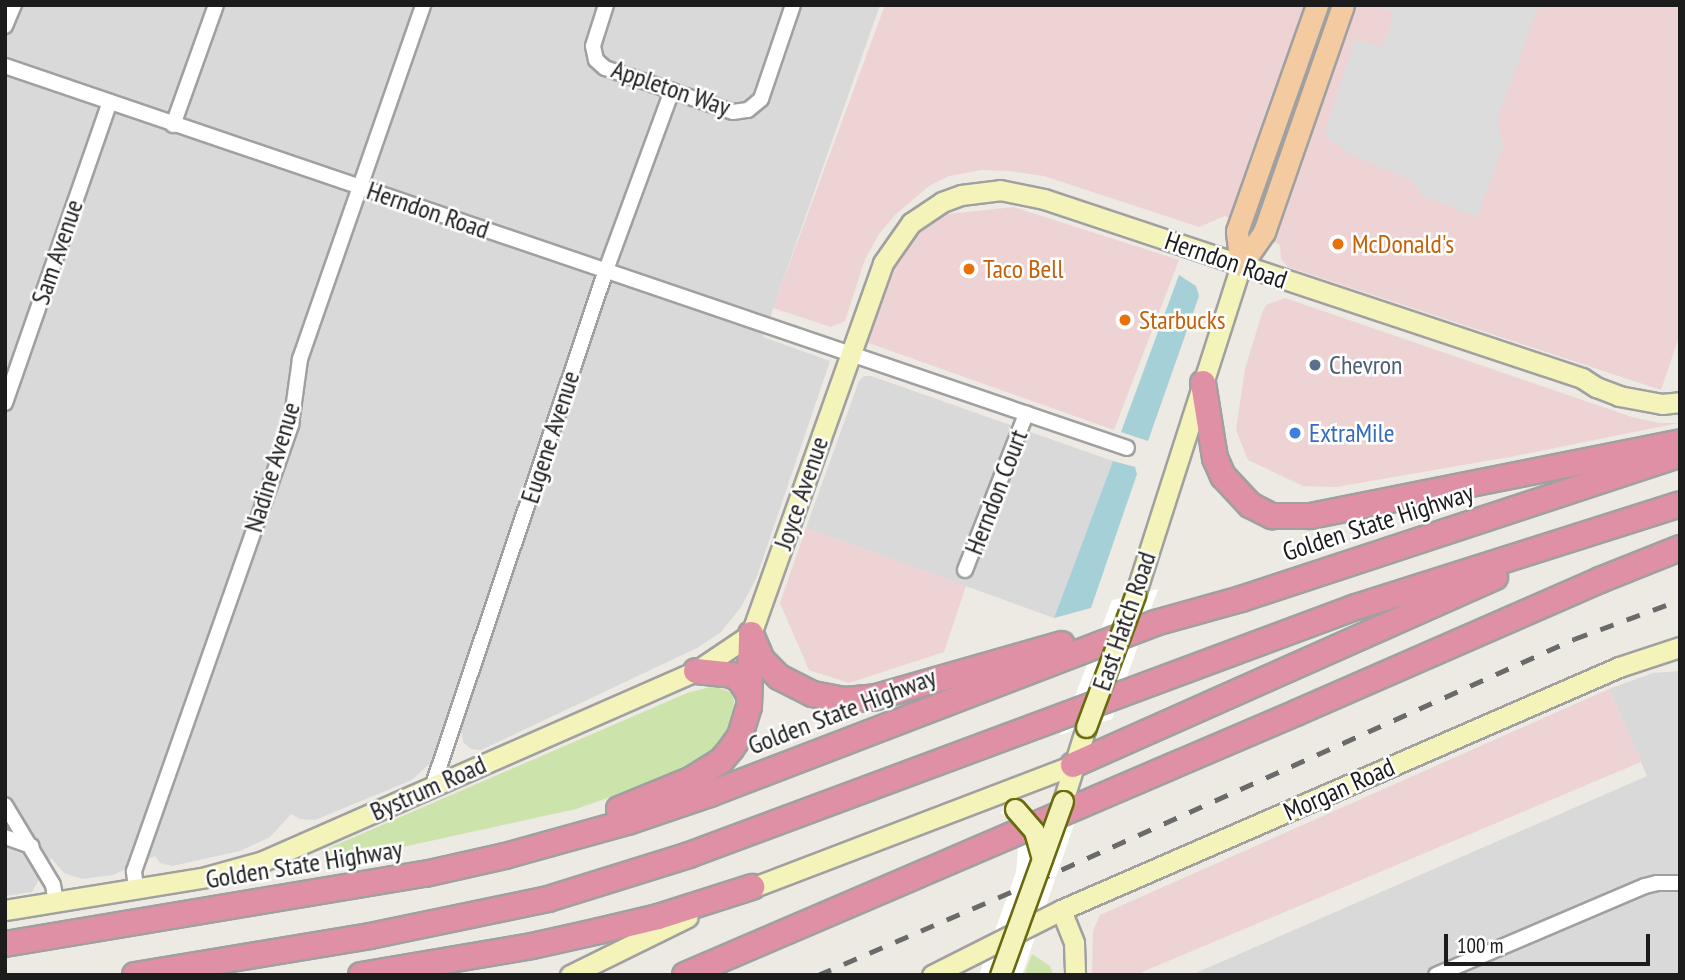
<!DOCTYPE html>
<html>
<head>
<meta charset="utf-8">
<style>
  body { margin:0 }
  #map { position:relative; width:1685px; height:980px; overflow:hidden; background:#ede9e3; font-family:"PT Sans Narrow",sans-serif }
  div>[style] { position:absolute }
  .residential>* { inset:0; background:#dad9d9 }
  .commercial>* { inset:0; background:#edd3d4 }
  .grass>* { inset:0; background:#cce4ac }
  .parking>* { inset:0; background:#dcdcdc }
  .water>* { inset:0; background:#a6d0d8 }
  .pier>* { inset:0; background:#fff }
  .roads { filter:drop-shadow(2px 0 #a0a0a0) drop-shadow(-2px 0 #a0a0a0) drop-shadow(0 2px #a0a0a0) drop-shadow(0 -2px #a0a0a0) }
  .street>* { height:14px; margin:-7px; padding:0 7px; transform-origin:7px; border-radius:7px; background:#fff }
  .secondary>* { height:19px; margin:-9.5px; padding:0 9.5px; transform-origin:9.5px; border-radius:9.5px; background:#f4f3ba }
  .primary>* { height:21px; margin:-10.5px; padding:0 10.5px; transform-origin:10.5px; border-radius:10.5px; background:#f4caa0 }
  .highway>* { height:24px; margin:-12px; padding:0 12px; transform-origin:12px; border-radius:12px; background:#df90a4 }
  .rail>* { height:4.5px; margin-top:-2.25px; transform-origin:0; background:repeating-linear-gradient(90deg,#6a6a6a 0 14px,transparent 0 28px) }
  .bridges { filter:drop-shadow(2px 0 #676a0d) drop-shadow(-2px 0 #676a0d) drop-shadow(0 2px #676a0d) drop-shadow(0 -2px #676a0d) }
  .secondary-bridge>* { height:19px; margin:-9.5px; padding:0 9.5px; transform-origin:9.5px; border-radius:9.5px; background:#f4f3ba }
  .dots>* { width:19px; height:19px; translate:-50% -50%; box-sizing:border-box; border:4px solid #fff; border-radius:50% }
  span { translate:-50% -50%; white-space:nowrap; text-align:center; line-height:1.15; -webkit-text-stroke:5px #fff; paint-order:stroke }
  .street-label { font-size:26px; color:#1c1c1c }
  .food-label { font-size:26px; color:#c56008 }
  .left { translate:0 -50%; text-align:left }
  .service-label { font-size:26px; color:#4e5e75 }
  .shop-label { font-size:26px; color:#366cbe }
  .frame { position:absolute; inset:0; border:7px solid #1c1c1c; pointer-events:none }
  .scale { position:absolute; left:1444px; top:934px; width:206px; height:32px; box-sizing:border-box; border:4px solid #1c1c1c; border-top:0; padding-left:9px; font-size:21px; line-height:24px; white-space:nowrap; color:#1c1c1c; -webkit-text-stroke:5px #fff; paint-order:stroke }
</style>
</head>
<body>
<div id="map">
  <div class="residential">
    <i style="clip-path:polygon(5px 5px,880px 5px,763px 337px,830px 361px,756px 579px,741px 607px,721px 632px,697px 648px,481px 750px,471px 749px,463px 742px,462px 733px,412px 780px,315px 820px,300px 819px,291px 814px,270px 837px,240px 851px,172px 866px,160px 863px,155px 856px,113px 875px,82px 879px,64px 873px,51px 858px,32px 892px,5px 896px)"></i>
    <i style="clip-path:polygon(864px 376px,871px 376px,1113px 461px,1054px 618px,806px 528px,859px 381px)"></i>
    <i style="clip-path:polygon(1680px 671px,1680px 975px,1191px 975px,1647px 776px,1609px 689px,1653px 673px)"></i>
  </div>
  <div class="commercial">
    <i style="clip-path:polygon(885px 5px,1680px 5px,1680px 334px,1661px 390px,1288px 267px,1281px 259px,1280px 245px,1225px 216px,1199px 227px,1044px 176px,1009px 171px,981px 170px,949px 176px,929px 186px,896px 214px,879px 234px,865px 259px,845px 321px,831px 327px,773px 308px)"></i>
    <i style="clip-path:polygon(1014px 207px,1179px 260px,1114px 430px,863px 341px,893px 258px,939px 215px)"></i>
    <i style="clip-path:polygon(1285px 298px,1632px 417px,1659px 423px,1679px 423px,1515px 456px,1336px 487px,1303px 486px,1248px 460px,1236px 430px,1245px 369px,1262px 313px,1266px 305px)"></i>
    <i style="clip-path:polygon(806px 528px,966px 586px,944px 652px,849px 683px,809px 670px,780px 603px)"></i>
    <i style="clip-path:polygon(1609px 689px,1641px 762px,1135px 975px,1092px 975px,1093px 931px,1100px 915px)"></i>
  </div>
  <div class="grass">
    <i style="clip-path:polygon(714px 686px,730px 692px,734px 700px,733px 728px,708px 760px,684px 771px,576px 809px,325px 864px,322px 851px,687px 693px)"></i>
    <i style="clip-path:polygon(1032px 954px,1050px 966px,1053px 975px,1024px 975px)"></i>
  </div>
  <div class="parking">
    <i style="clip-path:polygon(1373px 5px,1539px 5px,1497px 120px,1503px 147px,1477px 217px,1421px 195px,1412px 180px,1348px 154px,1324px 134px,1355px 39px,1382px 47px,1394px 13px)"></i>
  </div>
  <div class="water">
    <i style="clip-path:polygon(1179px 275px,1196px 286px,1199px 296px,1148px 441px,1121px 432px)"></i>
    <i style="clip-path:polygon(1113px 461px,1135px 467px,1137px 474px,1091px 608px,1054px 618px)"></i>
  </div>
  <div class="pier">
    <i style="clip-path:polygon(1158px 589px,1112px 719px,1060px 735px,1112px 600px)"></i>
    <i style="clip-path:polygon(1086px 790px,1022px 975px,979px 975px,1016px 872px,1020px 828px,1000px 812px,1023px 805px,1035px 813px)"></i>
  </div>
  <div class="roads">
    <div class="street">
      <i style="left:606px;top:5px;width:43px;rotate:107.6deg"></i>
      <i style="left:593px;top:46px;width:14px;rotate:78deg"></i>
      <i style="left:596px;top:60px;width:12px;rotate:42deg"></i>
      <i style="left:605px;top:68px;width:135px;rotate:19deg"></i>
      <i style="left:733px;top:112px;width:15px;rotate:-8deg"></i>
      <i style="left:748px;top:110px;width:17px;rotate:-40deg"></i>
      <i style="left:761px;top:99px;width:99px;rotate:-71.2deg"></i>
      <i style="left:5px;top:26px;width:23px;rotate:-67deg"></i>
      <i style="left:5px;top:66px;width:1185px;rotate:18.8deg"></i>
      <i style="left:173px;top:125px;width:127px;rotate:-70.3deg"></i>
      <i style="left:5px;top:403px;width:319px;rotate:-70.8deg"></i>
      <i style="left:965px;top:570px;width:168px;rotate:-68.6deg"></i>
      <i style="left:433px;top:785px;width:543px;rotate:-71.43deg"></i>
      <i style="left:606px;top:270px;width:191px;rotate:-69.8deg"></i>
      <i style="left:5px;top:805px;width:93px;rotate:59deg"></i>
      <i style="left:53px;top:885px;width:17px;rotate:80deg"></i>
      <i style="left:5px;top:837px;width:28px;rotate:19deg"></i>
      <i style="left:136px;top:888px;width:17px;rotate:-97deg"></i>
      <i style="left:134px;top:871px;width:474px;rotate:-70.6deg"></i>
      <i style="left:291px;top:424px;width:66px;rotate:-82.1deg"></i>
      <i style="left:300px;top:359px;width:375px;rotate:-70.8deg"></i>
      <i style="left:1436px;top:975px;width:227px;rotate:-23.1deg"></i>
      <i style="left:1645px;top:886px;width:12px;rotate:-14deg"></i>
      <i style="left:1657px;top:883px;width:23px"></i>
    </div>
    <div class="secondary">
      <i style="left:1135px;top:595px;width:347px;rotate:-72.2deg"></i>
      <i style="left:1063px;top:801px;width:77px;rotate:-72.7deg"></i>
      <i style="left:741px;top:892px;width:355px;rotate:-20.9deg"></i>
      <i style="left:5px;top:910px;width:204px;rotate:-9.3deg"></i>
      <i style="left:206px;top:877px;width:59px;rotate:-15.7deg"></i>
      <i style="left:263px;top:861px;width:473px;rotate:-23.7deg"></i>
      <i style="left:696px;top:671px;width:66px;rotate:-33.9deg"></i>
      <i style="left:751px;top:634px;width:394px;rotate:-70.4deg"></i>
      <i style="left:883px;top:263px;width:49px;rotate:-55deg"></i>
      <i style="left:911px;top:223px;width:37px;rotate:-34deg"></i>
      <i style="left:942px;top:202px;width:20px;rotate:-20deg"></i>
      <i style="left:961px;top:195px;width:39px;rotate:-7deg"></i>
      <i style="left:1000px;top:190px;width:45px;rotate:11.6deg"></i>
      <i style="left:1044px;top:199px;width:567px;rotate:18.4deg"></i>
      <i style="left:1582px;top:378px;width:17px;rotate:33deg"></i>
      <i style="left:1596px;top:387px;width:25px;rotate:21deg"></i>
      <i style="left:1619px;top:396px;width:44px;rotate:10.5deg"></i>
      <i style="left:1662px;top:404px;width:18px;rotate:-6deg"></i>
      <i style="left:1061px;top:910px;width:35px;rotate:68deg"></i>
      <i style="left:1074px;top:943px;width:32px;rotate:88deg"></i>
      <i style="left:570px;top:975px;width:131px;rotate:-26.2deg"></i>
      <i style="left:932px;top:975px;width:144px;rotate:-26.7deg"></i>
      <i style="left:1061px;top:910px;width:609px;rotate:-23.53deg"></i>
      <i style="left:1619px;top:667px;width:64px;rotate:-18.2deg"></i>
    </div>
    <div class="primary">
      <i style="left:1241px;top:265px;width:40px;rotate:-55.1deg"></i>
      <i style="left:1264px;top:232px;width:240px;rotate:-70.8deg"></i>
      <i style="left:1241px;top:265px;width:34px;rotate:-97deg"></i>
      <i style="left:1237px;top:231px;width:240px;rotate:-70.5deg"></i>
    </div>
    <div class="highway">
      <i style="left:1203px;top:383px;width:76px;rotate:80.9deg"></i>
      <i style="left:1215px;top:458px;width:20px;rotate:66deg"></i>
      <i style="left:1223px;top:476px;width:40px;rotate:47deg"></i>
      <i style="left:1250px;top:505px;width:25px;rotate:27deg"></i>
      <i style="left:1272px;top:516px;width:39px"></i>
      <i style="left:1311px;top:516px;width:376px;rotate:-11.3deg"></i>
      <i style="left:751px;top:634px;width:28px;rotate:67deg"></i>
      <i style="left:762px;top:660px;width:24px;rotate:45deg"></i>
      <i style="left:779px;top:677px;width:38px;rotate:27deg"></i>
      <i style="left:813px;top:694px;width:32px;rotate:11deg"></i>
      <i style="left:844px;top:700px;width:32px;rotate:-5deg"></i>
      <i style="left:876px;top:697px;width:193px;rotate:-15.9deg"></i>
      <i style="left:696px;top:671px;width:36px;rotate:6deg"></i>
      <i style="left:732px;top:675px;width:9px;rotate:32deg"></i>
      <i style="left:740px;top:680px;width:13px;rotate:58deg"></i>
      <i style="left:1073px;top:765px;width:462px;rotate:-24deg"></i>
      <i style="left:619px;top:809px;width:79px;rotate:-22.3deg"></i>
      <i style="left:692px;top:779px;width:34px;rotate:-32deg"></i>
      <i style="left:721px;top:761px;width:16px;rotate:-50deg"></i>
      <i style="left:731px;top:749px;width:16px;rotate:-55deg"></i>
      <i style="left:740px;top:736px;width:30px;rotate:-73deg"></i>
      <i style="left:749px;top:707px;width:69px;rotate:-88.3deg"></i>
      <i style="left:5px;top:944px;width:426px;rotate:-9.5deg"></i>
      <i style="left:425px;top:874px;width:82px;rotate:-12.7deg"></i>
      <i style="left:505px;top:856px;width:128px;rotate:-15.5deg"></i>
      <i style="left:628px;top:822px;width:87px;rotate:-18.9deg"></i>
      <i style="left:710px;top:794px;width:477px;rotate:-21deg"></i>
      <i style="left:1155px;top:623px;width:89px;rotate:-15.6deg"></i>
      <i style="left:1241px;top:599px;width:462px;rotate:-18.2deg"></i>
      <i style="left:135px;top:975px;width:238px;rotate:-9.4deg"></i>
      <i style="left:370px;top:936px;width:182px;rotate:-11.7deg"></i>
      <i style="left:548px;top:899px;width:148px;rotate:-17.3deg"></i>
      <i style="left:689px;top:855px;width:712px;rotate:-20.4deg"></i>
      <i style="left:1356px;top:607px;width:340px;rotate:-17.6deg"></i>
      <i style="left:361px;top:975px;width:173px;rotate:-9.6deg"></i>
      <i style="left:532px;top:946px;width:69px;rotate:-12.6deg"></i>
      <i style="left:599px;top:931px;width:61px;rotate:-13.3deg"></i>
      <i style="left:658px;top:917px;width:99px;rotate:-17.7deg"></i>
      <i style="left:685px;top:975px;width:665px;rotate:-23.21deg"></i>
      <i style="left:1296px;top:713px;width:332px;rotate:-23.6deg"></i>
      <i style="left:1600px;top:580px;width:86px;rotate:-21.8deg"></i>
    </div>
  </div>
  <div class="rail">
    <i style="left:818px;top:975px;width:237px;rotate:-23.3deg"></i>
    <i style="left:1036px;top:881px;width:590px;rotate:-24.22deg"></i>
    <i style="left:1574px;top:639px;width:113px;rotate:-20.2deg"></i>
  </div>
  <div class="bridges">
    <div class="secondary-bridge">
      <i style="left:1086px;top:727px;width:141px;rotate:-69.6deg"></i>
      <i style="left:1015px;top:809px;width:29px;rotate:49deg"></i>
      <i style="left:1034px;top:831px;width:29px;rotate:74deg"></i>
      <i style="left:1000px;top:975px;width:185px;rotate:-70.1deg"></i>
    </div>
  </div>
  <div class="dots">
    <i style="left:1338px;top:244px;background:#e8710a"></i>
    <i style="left:969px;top:269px;background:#e8710a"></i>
    <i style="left:1125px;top:320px;background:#e8710a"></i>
    <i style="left:1315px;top:365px;background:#5c6f8a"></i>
    <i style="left:1295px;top:433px;background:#3f7fe0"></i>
  </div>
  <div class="street-label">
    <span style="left:671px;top:88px;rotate:19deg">Appleton Way</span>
    <span style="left:428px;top:210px;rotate:19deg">Herndon Road</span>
    <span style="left:57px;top:252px;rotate:-71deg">Sam Avenue</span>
    <span style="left:1226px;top:260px;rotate:19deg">Herndon Road</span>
    <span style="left:550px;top:437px;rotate:-72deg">Eugene Avenue</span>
    <span style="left:272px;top:467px;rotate:-73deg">Nadine Avenue</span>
    <span style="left:996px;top:492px;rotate:-69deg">Herndon Court</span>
    <span style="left:801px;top:493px;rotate:-71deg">Joyce Avenue</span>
    <span style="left:1378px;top:522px;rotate:-18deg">Golden State Highway</span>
    <span style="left:1124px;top:621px;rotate:-71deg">East Hatch Road</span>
    <span style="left:842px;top:711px;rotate:-21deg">Golden State Highway</span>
    <span style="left:428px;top:788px;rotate:-24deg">Bystrum Road</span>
    <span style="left:1339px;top:789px;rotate:-24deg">Morgan Road</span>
    <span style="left:304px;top:864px;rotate:-9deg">Golden State Highway</span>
  </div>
  <div class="food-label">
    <span class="left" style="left:1352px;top:244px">McDonald's</span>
    <span class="left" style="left:983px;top:269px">Taco Bell</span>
    <span class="left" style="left:1139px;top:320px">Starbucks</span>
  </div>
  <div class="service-label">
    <span class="left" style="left:1329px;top:365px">Chevron</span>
  </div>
  <div class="shop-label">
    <span class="left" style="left:1309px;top:433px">ExtraMile</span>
  </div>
  <div class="frame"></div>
  <div class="scale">100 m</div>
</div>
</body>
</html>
